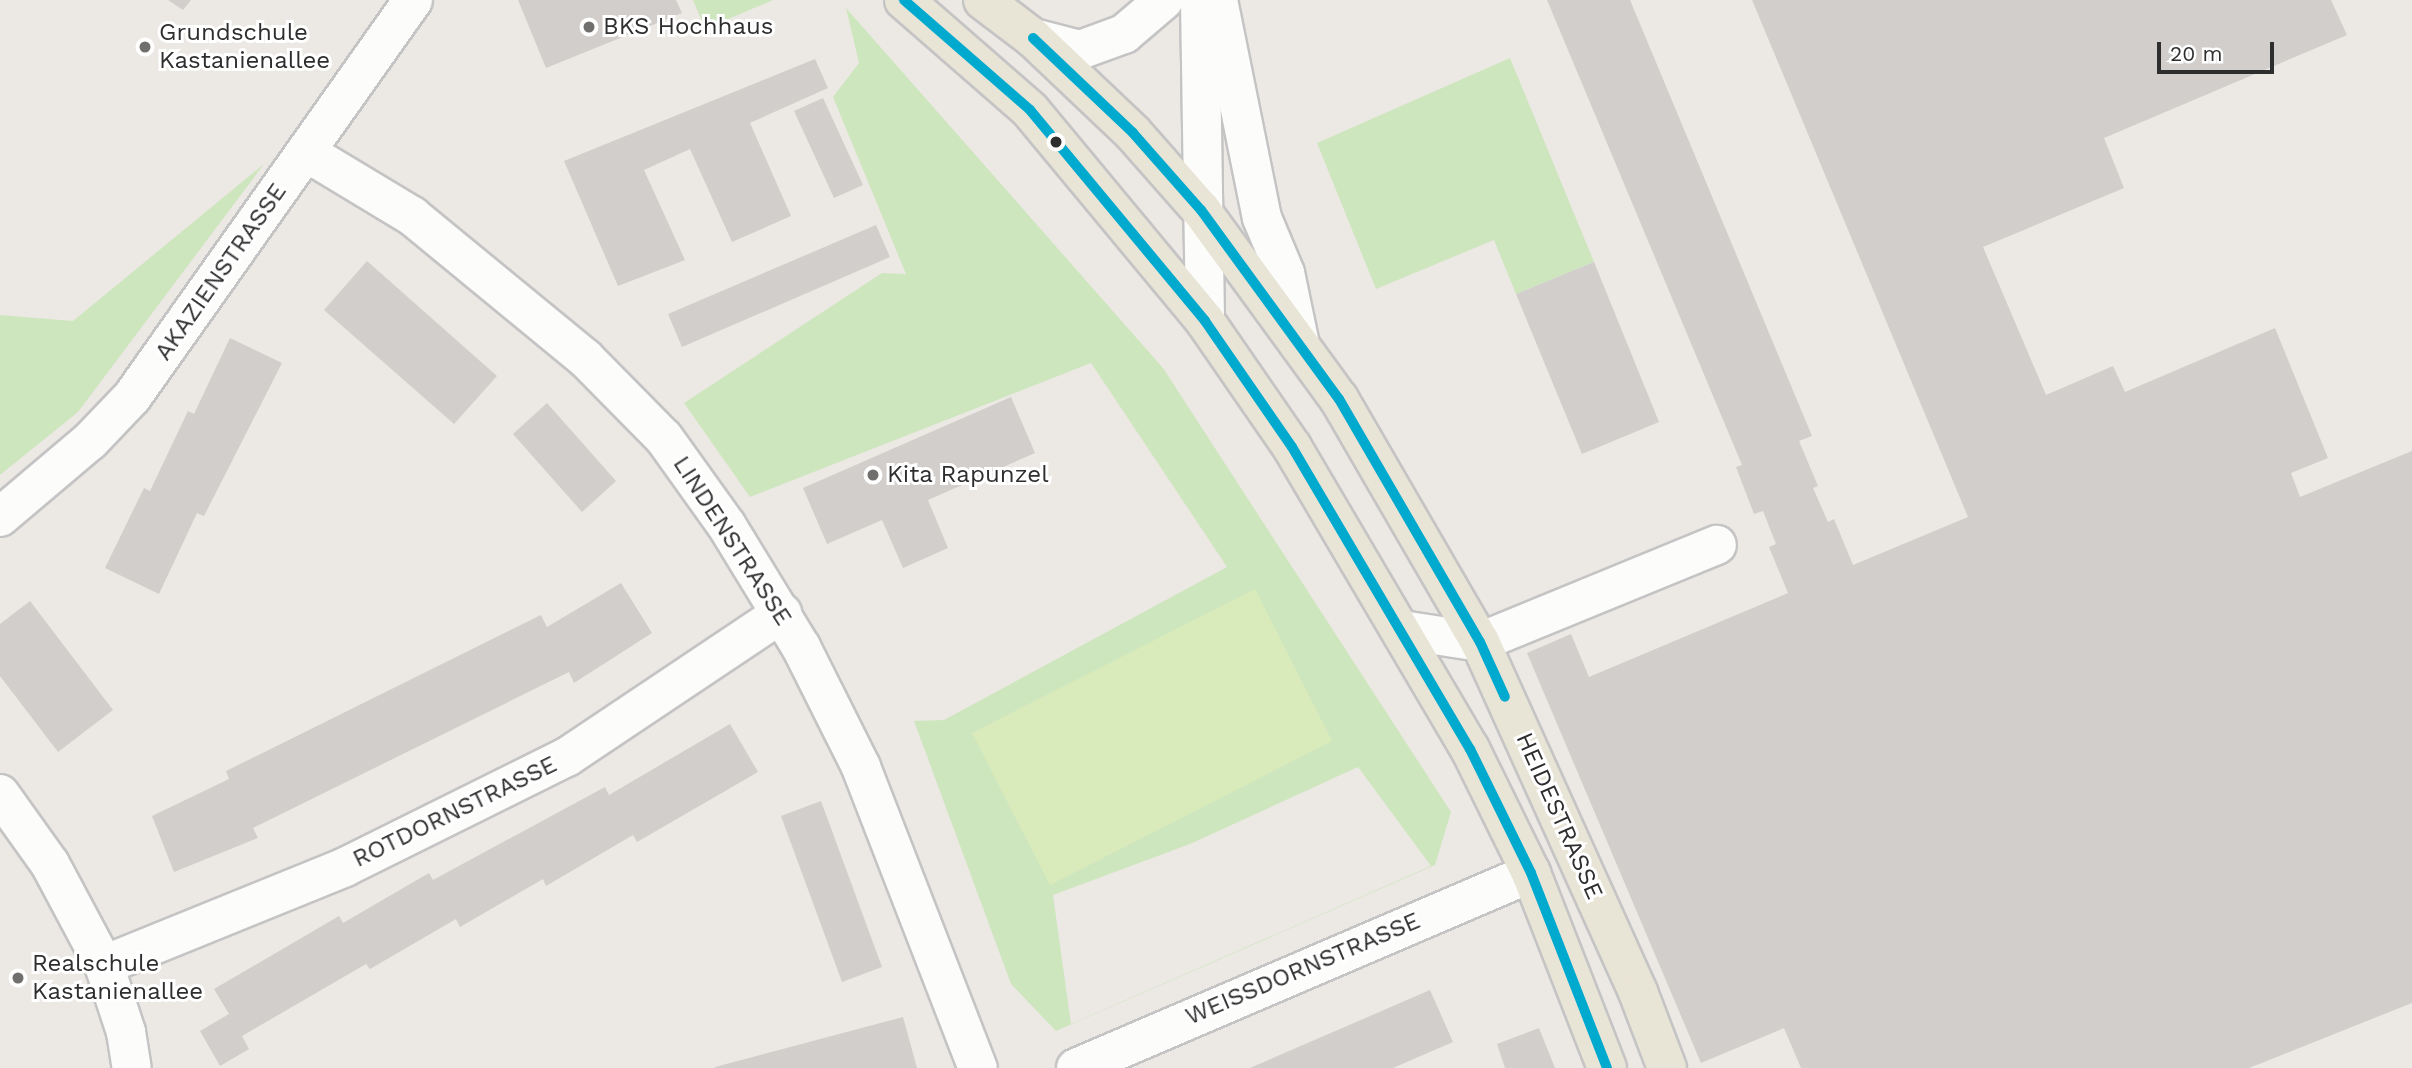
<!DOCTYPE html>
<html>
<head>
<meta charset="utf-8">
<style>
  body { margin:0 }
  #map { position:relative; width:2412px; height:1068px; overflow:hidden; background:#ece8e4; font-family:"Work Sans",sans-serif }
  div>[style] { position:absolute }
  .green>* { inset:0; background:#cee6be }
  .pitch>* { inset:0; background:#d9eabb }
  .building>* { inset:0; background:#d1cecb }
  .roads { filter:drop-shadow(2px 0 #c5c4c5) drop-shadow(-2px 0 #c5c4c5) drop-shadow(0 2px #c5c4c5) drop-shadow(0 -2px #c5c4c5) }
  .minor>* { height:38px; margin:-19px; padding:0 19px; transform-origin:19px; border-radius:19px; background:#fcfcfb }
  .major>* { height:38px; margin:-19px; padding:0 19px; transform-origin:19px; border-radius:19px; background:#e8e4d6 }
  .bus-1>* { height:10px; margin:-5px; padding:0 5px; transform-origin:5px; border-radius:5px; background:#00a9ce }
  .dots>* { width:19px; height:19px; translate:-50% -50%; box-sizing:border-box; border:4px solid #fff; border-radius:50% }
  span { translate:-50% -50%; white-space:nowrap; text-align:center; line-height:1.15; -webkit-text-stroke:6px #fff; paint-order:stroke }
  .poi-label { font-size:24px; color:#2e2e2e }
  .left { translate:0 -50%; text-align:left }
  .street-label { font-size:24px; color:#2e2e2e }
  .scale { position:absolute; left:2157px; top:42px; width:117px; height:32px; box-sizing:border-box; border:4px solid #2e2e2e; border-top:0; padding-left:9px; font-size:21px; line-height:24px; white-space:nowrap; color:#2e2e2e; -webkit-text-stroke:5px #fff; paint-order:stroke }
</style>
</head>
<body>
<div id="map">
  <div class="green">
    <i style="clip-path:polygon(693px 0,773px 0,705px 29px)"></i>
    <i style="clip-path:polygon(evenodd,846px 8px,1163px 368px,1451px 812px,1435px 865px,1056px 1031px,1011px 984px,914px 721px,944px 720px,1227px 567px,1091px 363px,750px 497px,684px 403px,882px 273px,906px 274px,833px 97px,859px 63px,846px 8px,1358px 767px,1431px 866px,1071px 1024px,1053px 895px,1190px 844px,1358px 767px)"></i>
    <i style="clip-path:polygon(1510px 58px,1594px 262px,1516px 294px,1494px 240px,1376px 289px,1317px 143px)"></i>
    <i style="clip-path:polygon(264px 164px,78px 412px,0 475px,0 315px,73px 321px)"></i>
  </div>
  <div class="pitch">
    <i style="clip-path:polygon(1255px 589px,1332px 741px,1050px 885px,972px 733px)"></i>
  </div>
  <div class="building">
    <i style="clip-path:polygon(168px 0,191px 0,183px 10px)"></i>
    <i style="clip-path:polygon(518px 0,676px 0,682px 13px,546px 68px)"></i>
    <i style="clip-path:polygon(1547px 0,1630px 0,1812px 436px,1799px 441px,1818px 486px,1813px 488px,1828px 522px,1834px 519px,1853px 565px,1968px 517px,1752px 0,2331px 0,2347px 35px,2104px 138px,2124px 188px,1983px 247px,2046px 395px,2113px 366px,2125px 392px,2275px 328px,2328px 458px,2291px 473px,2300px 497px,2412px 451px,2412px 1003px,2249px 1068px,1801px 1068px,1784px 1028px,1701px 1063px,1527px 653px,1571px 634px,1589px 677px,1788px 593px,1769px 547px,1776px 544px,1763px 511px,1754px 514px,1736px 467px,1742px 465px)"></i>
    <i style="clip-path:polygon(815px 59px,828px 88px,750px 123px,791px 216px,732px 242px,690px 149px,644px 170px,685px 260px,618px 286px,564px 161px)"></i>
    <i style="clip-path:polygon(823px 98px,863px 185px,834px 198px,794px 111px)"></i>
    <i style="clip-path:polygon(876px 225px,890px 257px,682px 347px,668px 314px)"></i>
    <i style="clip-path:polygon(367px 261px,497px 376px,454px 424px,324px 310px)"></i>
    <i style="clip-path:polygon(1594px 262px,1659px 422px,1582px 454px,1516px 294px)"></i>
    <i style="clip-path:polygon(230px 338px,282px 363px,204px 516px,197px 513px,159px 594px,105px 568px,144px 488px,150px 491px,188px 411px,194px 414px)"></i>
    <i style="clip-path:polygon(1011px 397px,1035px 453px,928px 500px,948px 548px,903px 568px,882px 520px,827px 544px,803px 488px)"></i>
    <i style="clip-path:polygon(547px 403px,616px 481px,582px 512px,513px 434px)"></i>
    <i style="clip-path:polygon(621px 583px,652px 633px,574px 683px,569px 672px,253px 828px,258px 838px,174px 872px,152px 816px,229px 779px,226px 771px,541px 615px,547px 627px)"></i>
    <i style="clip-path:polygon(30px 601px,113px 710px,58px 752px,0 676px,0 624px)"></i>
    <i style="clip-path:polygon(730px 724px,758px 772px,637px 842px,633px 835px,546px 886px,543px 879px,460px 927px,456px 919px,370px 969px,366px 964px,242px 1036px,249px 1049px,220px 1066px,200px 1031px,229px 1014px,214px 989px,339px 916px,343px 923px,429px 873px,433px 880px,605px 787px,609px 795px)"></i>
    <i style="clip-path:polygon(821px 801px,882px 967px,842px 982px,781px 816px)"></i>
    <i style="clip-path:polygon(1430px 990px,1453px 1042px,1393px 1068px,1250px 1068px)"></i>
    <i style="clip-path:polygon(903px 1017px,917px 1068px,715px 1068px,715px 1067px)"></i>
    <i style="clip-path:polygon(1539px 1028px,1555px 1068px,1505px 1068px,1497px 1044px)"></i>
  </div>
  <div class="roads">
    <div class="minor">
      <i style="left:1200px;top:0;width:321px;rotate:89.1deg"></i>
      <i style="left:1218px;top:0;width:222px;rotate:78.6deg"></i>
      <i style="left:1262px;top:218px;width:60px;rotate:67.3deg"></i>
      <i style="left:1285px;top:273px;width:74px;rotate:78.2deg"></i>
      <i style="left:1033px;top:38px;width:49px;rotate:14.3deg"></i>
      <i style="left:1080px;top:50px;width:47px;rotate:-20deg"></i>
      <i style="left:1124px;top:34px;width:52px;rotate:-40.4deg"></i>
      <i style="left:306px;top:152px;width:124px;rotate:31.1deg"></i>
      <i style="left:412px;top:216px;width:224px;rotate:39.4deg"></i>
      <i style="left:585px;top:358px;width:112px;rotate:45.4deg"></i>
      <i style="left:664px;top:438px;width:108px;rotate:54.4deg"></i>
      <i style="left:727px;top:526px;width:142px;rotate:58.6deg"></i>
      <i style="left:801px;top:647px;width:134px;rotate:63.4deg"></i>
      <i style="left:861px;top:767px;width:323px;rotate:68.8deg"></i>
      <i style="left:0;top:517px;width:118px;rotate:-40.2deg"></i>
      <i style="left:90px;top:441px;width:61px;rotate:-46.3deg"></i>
      <i style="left:132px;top:397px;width:486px;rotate:-54.7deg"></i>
      <i style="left:1402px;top:630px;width:79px;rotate:8.7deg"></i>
      <i style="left:1480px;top:642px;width:256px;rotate:-22.3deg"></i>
      <i style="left:0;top:794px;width:86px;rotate:54.5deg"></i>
      <i style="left:50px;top:864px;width:115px;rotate:61.9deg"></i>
      <i style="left:104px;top:965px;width:71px;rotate:71.8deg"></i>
      <i style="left:126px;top:1032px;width:36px;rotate:81deg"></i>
      <i style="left:104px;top:965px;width:260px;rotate:-22.1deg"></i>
      <i style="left:345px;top:867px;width:248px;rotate:-26.4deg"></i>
      <i style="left:567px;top:757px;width:259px;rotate:-33.8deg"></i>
      <i style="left:1076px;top:1068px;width:495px;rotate:-23.2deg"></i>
    </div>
    <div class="major">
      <i style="left:904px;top:0;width:167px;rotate:41.1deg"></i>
      <i style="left:1030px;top:110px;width:274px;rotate:50.3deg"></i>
      <i style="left:1205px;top:321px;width:153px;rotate:55.4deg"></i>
      <i style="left:1292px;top:447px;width:351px;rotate:59.5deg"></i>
      <i style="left:1470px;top:749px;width:138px;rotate:63.8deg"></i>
      <i style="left:1531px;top:873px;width:209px;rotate:68.7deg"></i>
      <i style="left:983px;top:0;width:63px;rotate:37.2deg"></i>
      <i style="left:1033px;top:38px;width:138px;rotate:43.5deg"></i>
      <i style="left:1133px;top:133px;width:103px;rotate:48.6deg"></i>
      <i style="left:1201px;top:210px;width:234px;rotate:53.9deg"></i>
      <i style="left:1339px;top:399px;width:281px;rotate:59.9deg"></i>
      <i style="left:1480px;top:642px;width:384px;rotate:65.7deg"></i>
      <i style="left:1638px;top:992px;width:81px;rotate:69.1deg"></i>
    </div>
  </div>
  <div class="bus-1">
    <i style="left:904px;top:0;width:167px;rotate:41.1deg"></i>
    <i style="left:1030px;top:110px;width:274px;rotate:50.3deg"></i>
    <i style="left:1205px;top:321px;width:153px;rotate:55.4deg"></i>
    <i style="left:1292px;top:447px;width:351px;rotate:59.5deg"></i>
    <i style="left:1470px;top:749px;width:138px;rotate:63.8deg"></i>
    <i style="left:1531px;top:873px;width:209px;rotate:68.7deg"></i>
    <i style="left:1033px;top:38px;width:138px;rotate:43.5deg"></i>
    <i style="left:1133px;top:133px;width:103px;rotate:48.6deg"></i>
    <i style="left:1201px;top:210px;width:234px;rotate:53.9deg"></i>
    <i style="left:1339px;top:399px;width:281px;rotate:59.9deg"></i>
    <i style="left:1480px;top:642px;width:60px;rotate:65.6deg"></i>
  </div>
  <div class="dots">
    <i style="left:589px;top:27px;background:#706f6e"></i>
    <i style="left:145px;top:47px;background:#706f6e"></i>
    <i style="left:1056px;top:142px;background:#2e2e2e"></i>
    <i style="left:873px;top:475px;background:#706f6e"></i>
    <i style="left:18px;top:978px;background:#706f6e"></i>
  </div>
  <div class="poi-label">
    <span class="left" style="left:603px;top:27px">BKS Hochhaus</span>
    <span class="left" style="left:159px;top:47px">Grundschule<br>Kastanienallee</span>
    <span class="left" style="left:887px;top:475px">Kita Rapunzel</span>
    <span class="left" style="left:32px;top:978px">Realschule<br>Kastanienallee</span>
  </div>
  <div class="street-label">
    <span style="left:221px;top:272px;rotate:-55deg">AKAZIENSTRASSE</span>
    <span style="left:732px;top:541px;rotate:57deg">LINDENSTRASSE</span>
    <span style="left:455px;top:812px;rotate:-26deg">ROTDORNSTRASSE</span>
    <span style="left:1559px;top:816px;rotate:66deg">HEIDESTRASSE</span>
    <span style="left:1303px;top:969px;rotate:-23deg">WEISSDORNSTRASSE</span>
  </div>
  <div class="scale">20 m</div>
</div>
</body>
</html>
